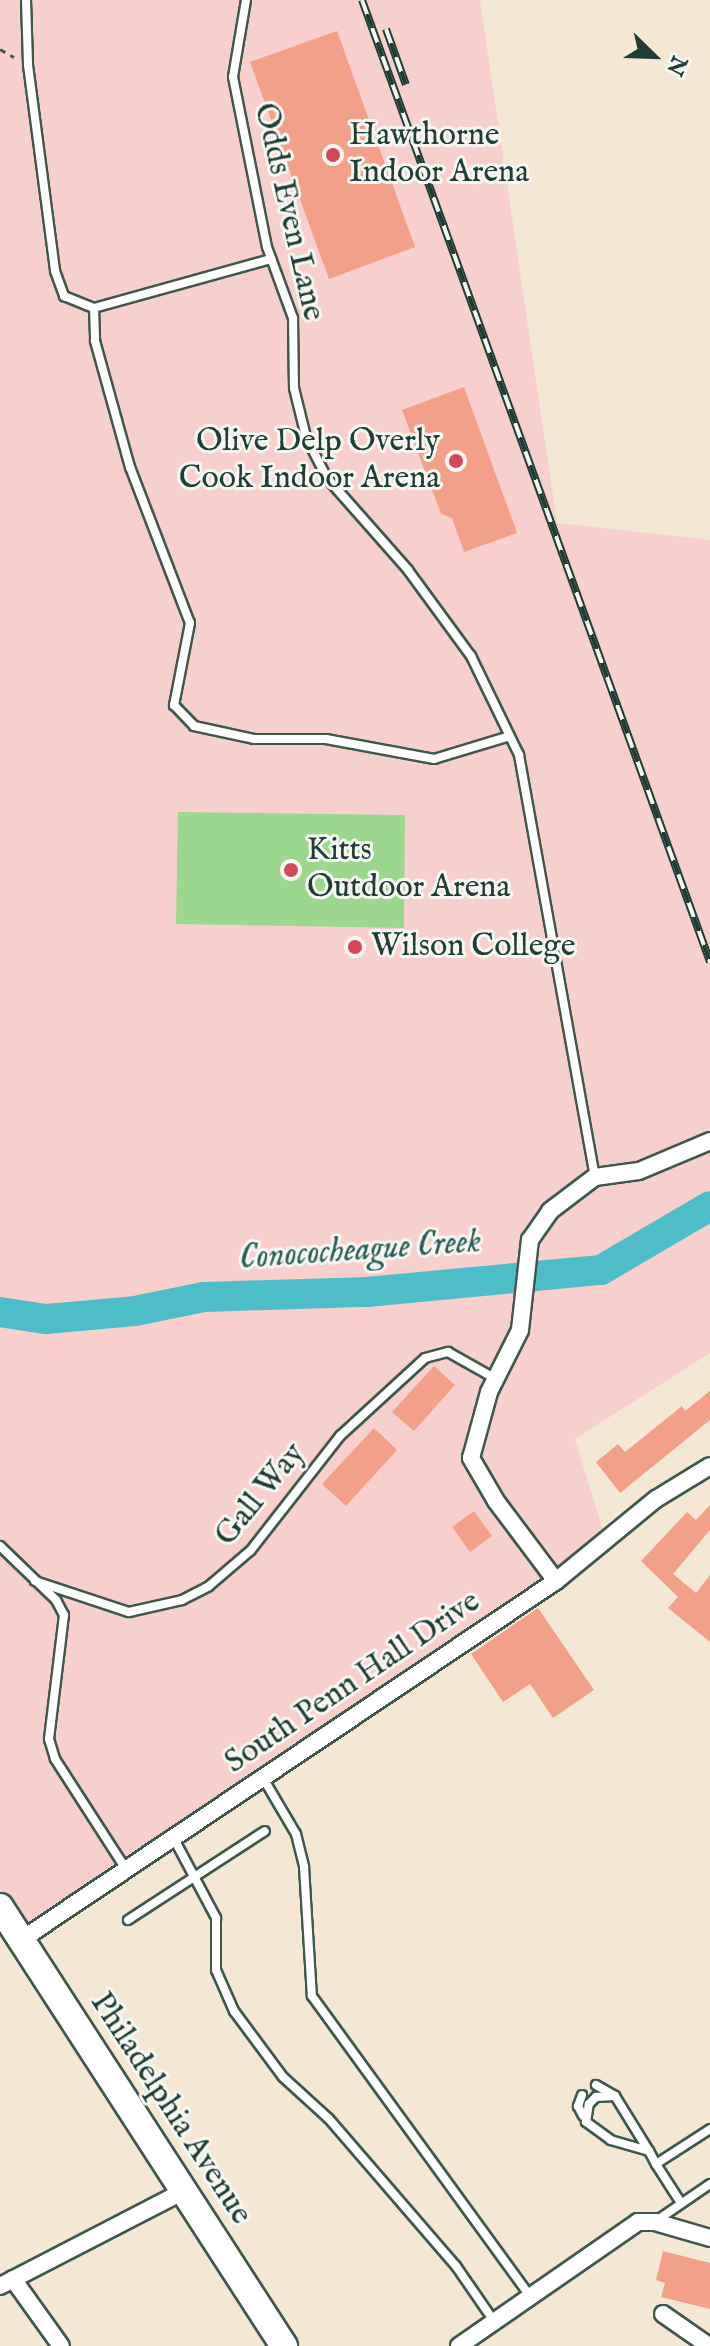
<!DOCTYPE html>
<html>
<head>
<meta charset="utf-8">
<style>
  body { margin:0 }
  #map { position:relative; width:710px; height:2346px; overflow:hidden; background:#f4e8d5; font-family:"IM FELL English",serif }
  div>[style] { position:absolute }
  .built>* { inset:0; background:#f7d0cd }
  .green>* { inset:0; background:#9bd88d }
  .river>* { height:30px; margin:-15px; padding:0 15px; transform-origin:15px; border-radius:15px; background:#4fbcc9 }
  .building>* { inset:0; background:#f3a088 }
  .path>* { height:3px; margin-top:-1.5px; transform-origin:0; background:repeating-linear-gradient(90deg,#3f574c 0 6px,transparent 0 12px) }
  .roads { filter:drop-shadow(2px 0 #3f574c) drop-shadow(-2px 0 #3f574c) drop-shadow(0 2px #3f574c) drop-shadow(0 -2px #3f574c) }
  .lane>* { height:8px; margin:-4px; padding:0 4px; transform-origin:4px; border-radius:4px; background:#fff }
  .street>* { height:16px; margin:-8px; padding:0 8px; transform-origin:8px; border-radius:8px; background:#fff }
  .primary>* { height:26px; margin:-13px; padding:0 13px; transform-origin:13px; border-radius:13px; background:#fff }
  .rail>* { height:8px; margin-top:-4px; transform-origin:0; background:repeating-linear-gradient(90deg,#f6f6f2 0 15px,#1f3d34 0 30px); box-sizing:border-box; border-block:2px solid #1f3d34 }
  .dots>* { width:22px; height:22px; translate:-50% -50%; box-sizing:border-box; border:4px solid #f6f6f2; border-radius:50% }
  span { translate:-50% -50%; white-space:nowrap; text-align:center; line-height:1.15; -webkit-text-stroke:6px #f6f6f2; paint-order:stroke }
  .poi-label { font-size:32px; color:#1f3d34 }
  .left { translate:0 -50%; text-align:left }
  .right { translate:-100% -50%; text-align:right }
  .street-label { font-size:32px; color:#1f3d34 }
  .water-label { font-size:34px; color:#2b5d59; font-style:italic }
  .north { position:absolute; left:614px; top:16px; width:80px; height:80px; -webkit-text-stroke:6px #f6f6f2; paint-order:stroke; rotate:113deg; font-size:22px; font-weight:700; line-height:32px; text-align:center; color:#1f3d34 }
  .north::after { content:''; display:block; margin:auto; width:28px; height:36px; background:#1f3d34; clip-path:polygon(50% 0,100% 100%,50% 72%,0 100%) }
</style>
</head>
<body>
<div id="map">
  <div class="built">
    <i style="clip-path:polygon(0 0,480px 0,557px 523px,710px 540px,710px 1353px,575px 1439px,606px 1540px,21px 1940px,0 1907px)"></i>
  </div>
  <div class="green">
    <i style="clip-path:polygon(178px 812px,405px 815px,404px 928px,176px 924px)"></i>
  </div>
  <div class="river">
    <i style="left:0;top:1312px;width:47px;rotate:8.7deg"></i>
    <i style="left:46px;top:1319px;width:89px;rotate:-5.1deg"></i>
    <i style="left:135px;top:1311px;width:70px;rotate:-11.5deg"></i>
    <i style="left:204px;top:1297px;width:163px;rotate:-1.8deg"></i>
    <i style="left:367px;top:1292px;width:235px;rotate:-5.4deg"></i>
    <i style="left:601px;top:1270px;width:126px;rotate:-30.4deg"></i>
  </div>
  <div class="building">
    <i style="clip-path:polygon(337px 31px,415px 247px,329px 279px,250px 62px)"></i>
    <i style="clip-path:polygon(464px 387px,517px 533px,464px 552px,452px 518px,441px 514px,402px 410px)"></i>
    <i style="clip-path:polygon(434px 1366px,455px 1385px,414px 1431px,392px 1412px)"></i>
    <i style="clip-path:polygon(710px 1391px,710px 1420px,620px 1493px,596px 1462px,618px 1444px,625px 1452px,682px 1406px,685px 1411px)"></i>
    <i style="clip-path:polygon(374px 1428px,397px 1450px,346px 1506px,322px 1484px)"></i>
    <i style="clip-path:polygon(710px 1505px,710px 1530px,673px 1574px,696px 1593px,710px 1575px,710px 1642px,668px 1608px,678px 1597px,641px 1561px,687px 1512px,696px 1520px)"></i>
    <i style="clip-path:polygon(474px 1511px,492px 1536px,470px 1552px,452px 1527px)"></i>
    <i style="clip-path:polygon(538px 1608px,594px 1690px,553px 1718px,530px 1684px,503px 1702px,471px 1654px)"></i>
    <i style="clip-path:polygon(663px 2251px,710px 2263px,710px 2309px,661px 2297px,665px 2283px,656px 2280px)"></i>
  </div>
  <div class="path">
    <i style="left:0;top:49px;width:16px;rotate:30deg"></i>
  </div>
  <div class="roads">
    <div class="lane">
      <i style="left:26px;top:0;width:65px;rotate:88.2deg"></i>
      <i style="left:28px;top:65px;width:208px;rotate:82.5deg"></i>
      <i style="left:55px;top:271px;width:27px;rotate:70deg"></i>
      <i style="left:64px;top:296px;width:32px;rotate:22deg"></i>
      <i style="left:94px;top:308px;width:184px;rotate:-15.5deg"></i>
      <i style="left:246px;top:0;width:78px;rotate:99.6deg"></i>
      <i style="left:233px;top:77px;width:173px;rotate:78.7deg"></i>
      <i style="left:267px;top:247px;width:76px;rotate:69.9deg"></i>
      <i style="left:293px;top:318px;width:70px;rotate:89.2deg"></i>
      <i style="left:294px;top:388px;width:50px;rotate:76.2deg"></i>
      <i style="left:306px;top:437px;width:46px;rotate:62.9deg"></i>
      <i style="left:327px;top:478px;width:123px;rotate:48.6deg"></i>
      <i style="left:408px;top:570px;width:107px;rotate:53.8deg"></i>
      <i style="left:471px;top:656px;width:110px;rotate:64.1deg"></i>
      <i style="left:519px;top:755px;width:429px;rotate:79.8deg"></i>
      <i style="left:94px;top:308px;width:33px;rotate:88deg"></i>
      <i style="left:95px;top:341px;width:131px;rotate:74.5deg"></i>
      <i style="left:130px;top:467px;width:167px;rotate:69deg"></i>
      <i style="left:190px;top:623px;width:84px;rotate:101deg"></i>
      <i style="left:174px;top:705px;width:29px;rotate:46deg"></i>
      <i style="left:194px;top:726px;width:61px;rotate:12.2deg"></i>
      <i style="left:254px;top:739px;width:72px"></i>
      <i style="left:326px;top:739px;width:110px;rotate:10.5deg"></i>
      <i style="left:434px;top:759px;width:79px;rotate:-16.8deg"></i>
      <i style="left:0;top:1546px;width:78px;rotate:44deg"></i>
      <i style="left:56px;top:1600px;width:17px;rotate:62deg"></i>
      <i style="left:64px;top:1615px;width:125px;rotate:96.9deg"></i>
      <i style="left:49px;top:1739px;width:21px;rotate:73deg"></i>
      <i style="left:55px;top:1759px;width:131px;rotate:57.2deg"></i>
      <i style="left:35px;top:1581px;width:99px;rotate:18.3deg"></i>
      <i style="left:129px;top:1612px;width:54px;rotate:-12.8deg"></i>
      <i style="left:182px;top:1600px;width:30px;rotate:-27deg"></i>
      <i style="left:209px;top:1586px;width:55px;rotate:-40.6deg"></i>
      <i style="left:251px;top:1550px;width:145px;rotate:-52deg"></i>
      <i style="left:340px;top:1436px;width:115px;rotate:-42.5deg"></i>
      <i style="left:425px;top:1358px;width:24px;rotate:-15deg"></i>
      <i style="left:448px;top:1352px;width:55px;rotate:29.4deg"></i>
      <i style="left:263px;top:1778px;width:65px;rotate:59.5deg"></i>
      <i style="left:296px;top:1834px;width:34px;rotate:76deg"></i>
      <i style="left:304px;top:1867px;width:129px;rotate:86.5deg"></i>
      <i style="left:312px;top:1996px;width:371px;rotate:54deg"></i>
      <i style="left:173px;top:1837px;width:92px;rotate:62deg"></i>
      <i style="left:216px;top:1918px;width:52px;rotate:90deg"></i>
      <i style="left:216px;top:1970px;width:45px;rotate:66.3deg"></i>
      <i style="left:234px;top:2011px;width:82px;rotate:53.4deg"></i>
      <i style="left:283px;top:2077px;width:62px;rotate:42.4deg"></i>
      <i style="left:329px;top:2119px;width:194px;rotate:49.2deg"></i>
      <i style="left:456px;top:2266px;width:67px;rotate:55.4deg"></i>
      <i style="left:128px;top:1920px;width:163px;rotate:-33deg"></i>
      <i style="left:596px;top:2085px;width:22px;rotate:30deg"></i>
      <i style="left:582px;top:2095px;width:12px;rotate:110deg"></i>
      <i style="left:578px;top:2106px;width:11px;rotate:63deg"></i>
      <i style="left:649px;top:2151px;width:40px;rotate:-164deg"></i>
      <i style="left:611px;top:2140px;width:31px;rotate:-144deg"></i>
      <i style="left:586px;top:2122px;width:18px;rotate:-81deg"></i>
      <i style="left:589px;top:2104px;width:10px;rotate:-45deg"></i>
      <i style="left:596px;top:2097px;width:19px;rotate:-3deg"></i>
      <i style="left:615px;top:2096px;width:65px;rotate:58.3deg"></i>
      <i style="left:649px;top:2151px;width:15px;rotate:62deg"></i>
      <i style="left:681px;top:2203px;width:46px;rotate:-122.7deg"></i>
      <i style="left:656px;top:2164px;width:64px;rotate:-32.9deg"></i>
      <i style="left:656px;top:2221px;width:65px;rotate:-34.4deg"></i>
    </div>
    <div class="street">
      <i style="left:556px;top:1581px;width:100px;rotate:-126.9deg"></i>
      <i style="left:496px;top:1501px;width:50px;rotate:-120.2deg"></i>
      <i style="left:471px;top:1458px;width:68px;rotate:-74.7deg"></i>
      <i style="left:489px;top:1392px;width:69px;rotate:-63.4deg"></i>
      <i style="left:520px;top:1330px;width:91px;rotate:-83.7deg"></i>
      <i style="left:530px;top:1240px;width:35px;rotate:-55deg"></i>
      <i style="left:550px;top:1211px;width:56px;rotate:-37.1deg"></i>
      <i style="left:595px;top:1177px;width:44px;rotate:-7.8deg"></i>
      <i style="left:639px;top:1171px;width:77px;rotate:-22.9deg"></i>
      <i style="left:21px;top:1940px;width:644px;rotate:-33.86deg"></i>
      <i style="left:556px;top:1581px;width:129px;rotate:-39.4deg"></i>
      <i style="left:656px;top:1499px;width:63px;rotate:-31.4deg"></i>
      <i style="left:13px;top:2279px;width:82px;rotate:54.4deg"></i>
      <i style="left:0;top:2286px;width:205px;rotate:-27.3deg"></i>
      <i style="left:663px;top:2314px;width:56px;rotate:34.8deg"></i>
      <i style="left:459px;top:2346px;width:218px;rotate:-34.7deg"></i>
      <i style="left:638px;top:2222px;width:17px"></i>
      <i style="left:655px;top:2222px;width:57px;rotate:16.2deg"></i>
    </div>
    <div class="primary">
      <i style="left:0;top:1907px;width:523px;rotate:57.1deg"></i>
    </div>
  </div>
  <div class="rail">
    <i style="left:362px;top:0;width:1023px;rotate:70.11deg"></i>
    <i style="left:386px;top:29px;width:59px;rotate:70.3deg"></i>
  </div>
  <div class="dots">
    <i style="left:333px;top:155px;background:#d1495b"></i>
    <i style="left:456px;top:461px;background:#d1495b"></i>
    <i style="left:291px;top:870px;background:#d1495b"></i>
    <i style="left:355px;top:947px;background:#d1495b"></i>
  </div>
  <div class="poi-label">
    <span class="left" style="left:349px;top:155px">Hawthorne<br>Indoor Arena</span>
    <span class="right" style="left:440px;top:461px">Olive Delp Overly<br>Cook Indoor Arena</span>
    <span class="left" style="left:307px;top:870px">Kitts<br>Outdoor Arena</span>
    <span class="left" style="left:371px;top:947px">Wilson College</span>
  </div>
  <div class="street-label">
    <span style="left:288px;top:212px;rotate:77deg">Odds Even Lane</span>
    <span style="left:261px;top:1495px;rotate:-51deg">Gall Way</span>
    <span style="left:353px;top:1683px;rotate:-34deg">South Penn Hall Drive</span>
    <span style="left:170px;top:2109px;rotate:57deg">Philadelphia Avenue</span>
  </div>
  <div class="water-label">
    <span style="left:360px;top:1250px;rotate:-4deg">Conococheague Creek</span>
  </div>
  <div class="north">N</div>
</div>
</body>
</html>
